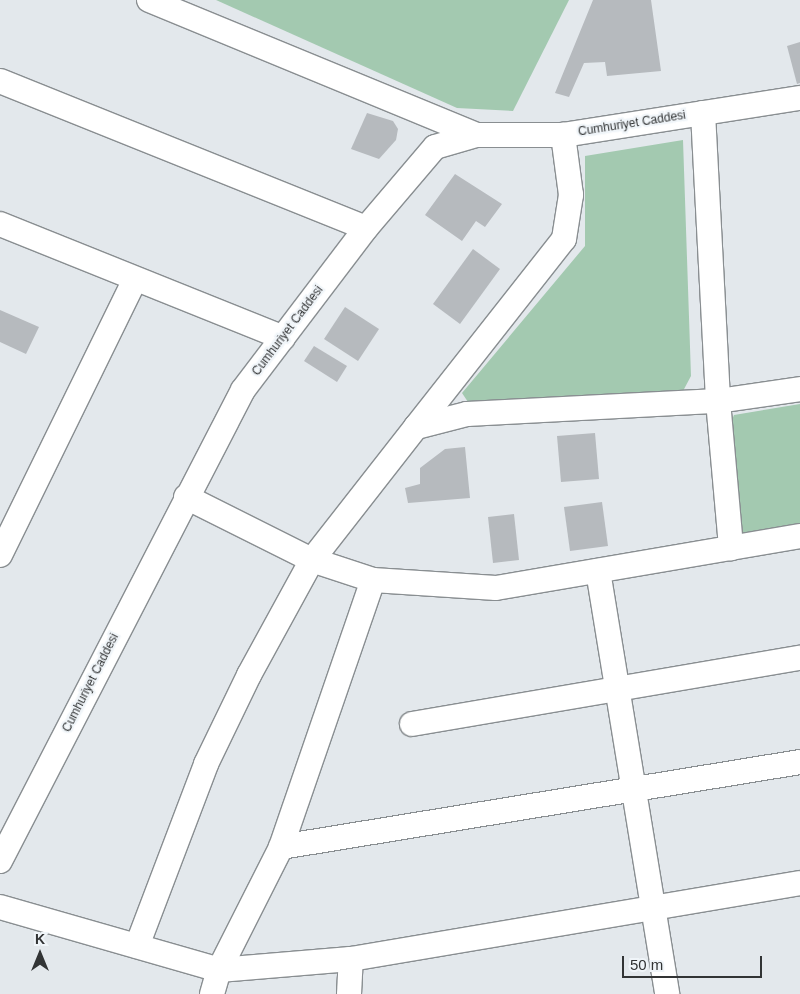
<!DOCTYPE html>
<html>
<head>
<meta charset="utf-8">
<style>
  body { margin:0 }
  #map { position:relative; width:800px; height:994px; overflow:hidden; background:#e3e8ec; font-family:Helvetica,sans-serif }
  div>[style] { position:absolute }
  .green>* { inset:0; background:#a3c9b0 }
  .building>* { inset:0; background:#b6babe }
  .roads { filter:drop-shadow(1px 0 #898e91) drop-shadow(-1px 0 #898e91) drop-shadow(0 1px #898e91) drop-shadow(0 -1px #898e91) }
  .minor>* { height:24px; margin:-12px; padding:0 12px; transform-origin:12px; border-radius:12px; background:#fff }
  span { translate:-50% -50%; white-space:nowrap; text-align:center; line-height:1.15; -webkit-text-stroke:4.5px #f0f5f9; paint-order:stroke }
  .street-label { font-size:12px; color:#323435 }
  .north { position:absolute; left:15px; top:929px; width:50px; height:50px; -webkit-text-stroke:4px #f0f5f9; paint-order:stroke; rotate:0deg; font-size:14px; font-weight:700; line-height:20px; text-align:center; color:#323435 }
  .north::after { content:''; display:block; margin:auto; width:18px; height:22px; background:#323435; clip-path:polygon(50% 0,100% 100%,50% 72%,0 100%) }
  .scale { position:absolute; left:622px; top:956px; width:140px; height:22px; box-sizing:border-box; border:2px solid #323435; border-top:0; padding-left:6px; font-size:15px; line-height:18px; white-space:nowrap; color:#323435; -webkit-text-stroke:4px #f0f5f9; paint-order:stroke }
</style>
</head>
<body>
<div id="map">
  <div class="green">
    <i style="clip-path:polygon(216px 0,569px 0,513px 111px,457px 108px)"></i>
    <i style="clip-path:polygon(683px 140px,691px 376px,683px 391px,468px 402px,462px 393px,585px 246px,585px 156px)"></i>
    <i style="clip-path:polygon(800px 404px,800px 523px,743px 533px,727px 432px,734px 415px)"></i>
  </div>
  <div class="building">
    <i style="clip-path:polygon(593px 0,651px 0,661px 71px,607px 76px,605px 62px,584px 63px,569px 97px,555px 93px)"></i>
    <i style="clip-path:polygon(800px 42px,800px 83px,797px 84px,787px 46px)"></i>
    <i style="clip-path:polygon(367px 113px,393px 121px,398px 129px,396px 140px,379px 159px,351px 149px)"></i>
    <i style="clip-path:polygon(455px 174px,502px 204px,485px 227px,476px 221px,462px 241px,425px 215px)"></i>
    <i style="clip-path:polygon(473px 249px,500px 269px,460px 324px,433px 304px)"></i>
    <i style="clip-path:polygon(345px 307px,379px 329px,358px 361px,324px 339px)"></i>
    <i style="clip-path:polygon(0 310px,39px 327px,26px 354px,0 342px)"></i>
    <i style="clip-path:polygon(314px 346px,347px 366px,337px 382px,304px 361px)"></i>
    <i style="clip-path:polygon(595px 433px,599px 479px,561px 482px,557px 436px)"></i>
    <i style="clip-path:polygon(465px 447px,470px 498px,408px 503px,405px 488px,420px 484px,420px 468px,445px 449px)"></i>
    <i style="clip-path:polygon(602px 502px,608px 546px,570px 551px,564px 507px)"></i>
    <i style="clip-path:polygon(514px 514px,519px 560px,493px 563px,488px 517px)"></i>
  </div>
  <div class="roads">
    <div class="minor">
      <i style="left:149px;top:0;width:354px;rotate:22.4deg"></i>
      <i style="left:0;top:81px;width:394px;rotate:21.9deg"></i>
      <i style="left:703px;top:113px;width:288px;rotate:87deg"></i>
      <i style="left:718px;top:401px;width:148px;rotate:84.9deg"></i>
      <i style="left:0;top:224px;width:305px;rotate:21.9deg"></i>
      <i style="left:416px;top:427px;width:239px;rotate:-51.8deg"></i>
      <i style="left:564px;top:239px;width:45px;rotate:-81deg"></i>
      <i style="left:571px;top:195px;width:61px;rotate:-97.6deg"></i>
      <i style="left:186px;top:497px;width:141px;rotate:26.6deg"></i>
      <i style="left:312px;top:560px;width:64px;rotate:18.2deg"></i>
      <i style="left:373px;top:580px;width:123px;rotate:3.7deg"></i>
      <i style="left:496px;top:588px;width:308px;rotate:-9.7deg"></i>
      <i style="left:0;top:555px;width:307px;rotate:-63.9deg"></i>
      <i style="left:598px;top:571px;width:429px;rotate:80.7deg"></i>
      <i style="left:412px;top:724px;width:394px;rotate:-9.7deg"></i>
      <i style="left:281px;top:847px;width:526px;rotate:-9.3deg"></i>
      <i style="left:0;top:861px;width:530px;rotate:-62.71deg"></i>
      <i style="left:243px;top:390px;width:203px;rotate:-52.8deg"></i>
      <i style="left:366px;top:228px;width:106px;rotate:-49.6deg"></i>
      <i style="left:435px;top:147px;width:43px;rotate:-16.3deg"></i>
      <i style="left:476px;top:135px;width:87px"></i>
      <i style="left:563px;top:135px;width:240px;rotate:-8.9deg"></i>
      <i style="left:0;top:907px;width:228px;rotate:16deg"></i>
      <i style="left:219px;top:970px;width:132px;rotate:-4.8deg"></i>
      <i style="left:351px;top:959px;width:455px;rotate:-9.6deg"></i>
      <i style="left:137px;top:946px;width:195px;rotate:-69.2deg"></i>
      <i style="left:206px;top:764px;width:99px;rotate:-64.2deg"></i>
      <i style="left:249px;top:675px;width:131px;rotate:-61.3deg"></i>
      <i style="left:312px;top:560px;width:169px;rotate:-52deg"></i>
      <i style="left:416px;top:427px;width:53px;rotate:-14.3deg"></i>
      <i style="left:467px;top:414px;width:251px;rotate:-3deg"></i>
      <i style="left:718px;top:401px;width:83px;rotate:-8.3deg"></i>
      <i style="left:212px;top:994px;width:25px;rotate:-74deg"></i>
      <i style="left:219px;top:970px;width:138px;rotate:-63.2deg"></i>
      <i style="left:281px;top:847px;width:282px;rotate:-71deg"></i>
      <i style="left:349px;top:994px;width:35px;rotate:-87deg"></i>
    </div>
  </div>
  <div class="street-label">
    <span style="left:632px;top:124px;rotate:-9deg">Cumhuriyet Caddesi</span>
    <span style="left:288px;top:331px;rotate:-53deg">Cumhuriyet Caddesi</span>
    <span style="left:91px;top:683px;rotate:-63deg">Cumhuriyet Caddesi</span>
  </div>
  <div class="north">K</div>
  <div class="scale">50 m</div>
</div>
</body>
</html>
